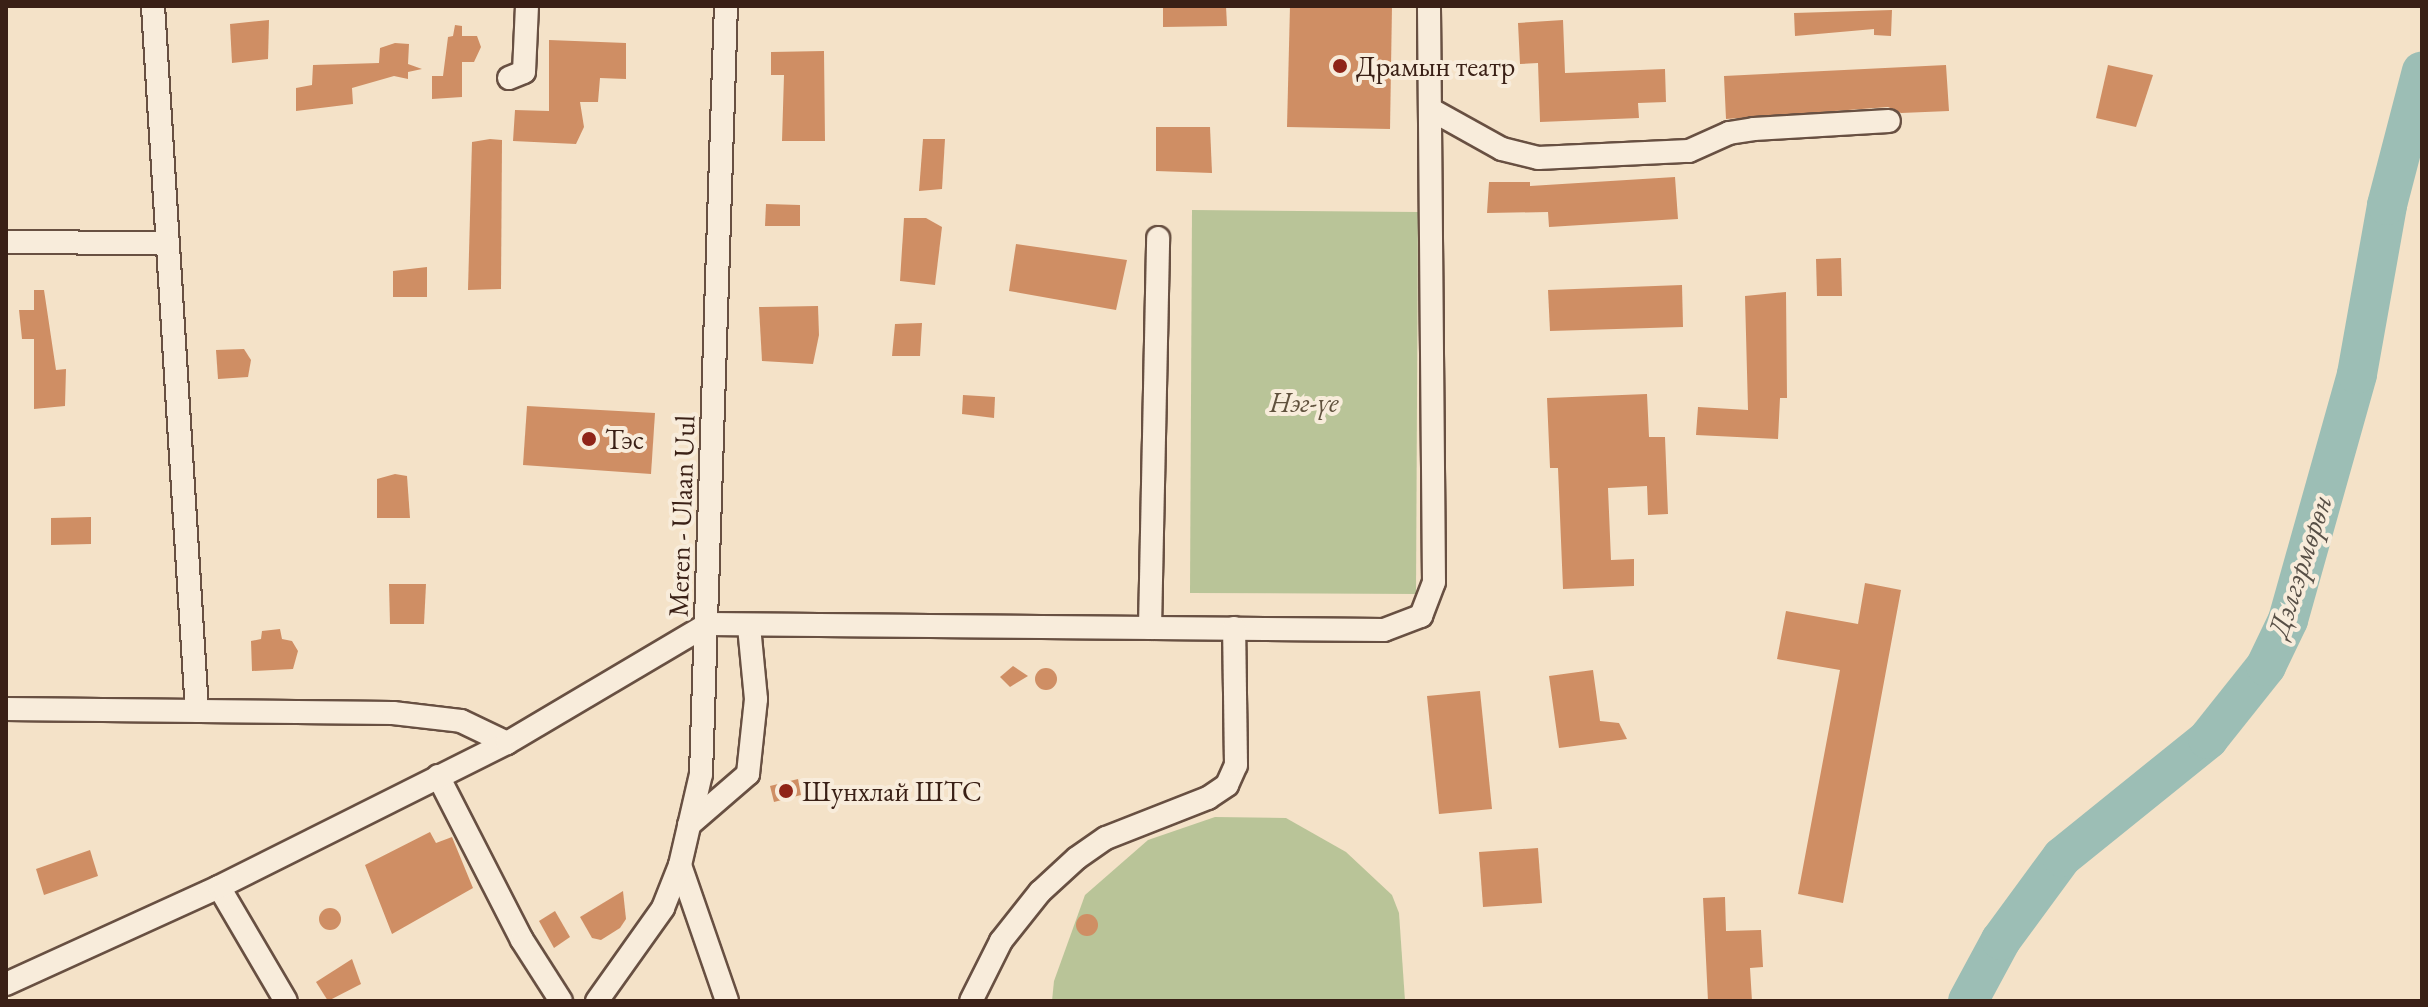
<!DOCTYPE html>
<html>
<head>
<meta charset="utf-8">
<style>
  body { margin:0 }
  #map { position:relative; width:2428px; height:1007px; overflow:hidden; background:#f4e2c8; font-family:"EB Garamond",serif }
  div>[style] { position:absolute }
  .green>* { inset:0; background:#b9c498 }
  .river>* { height:40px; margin:-20px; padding:0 20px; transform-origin:20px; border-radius:20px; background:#9cbeb5 }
  .building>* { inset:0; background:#cf8e64 }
  .round { border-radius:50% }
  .roads { filter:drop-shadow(2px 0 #685042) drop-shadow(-2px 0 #685042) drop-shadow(0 2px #685042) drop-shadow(0 -2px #685042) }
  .minor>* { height:22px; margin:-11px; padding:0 11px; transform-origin:11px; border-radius:11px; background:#f8ecdb }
  .dots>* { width:22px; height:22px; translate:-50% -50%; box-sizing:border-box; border:4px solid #f8ecdb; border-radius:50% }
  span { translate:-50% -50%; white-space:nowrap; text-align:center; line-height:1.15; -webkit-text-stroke:8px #f8ecdb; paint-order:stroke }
  .poi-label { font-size:28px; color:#3a2016 }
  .left { translate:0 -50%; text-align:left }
  .park-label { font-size:28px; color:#60513d; font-style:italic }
  .street-label { font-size:28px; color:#3a2016 }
  .water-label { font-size:30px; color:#574f46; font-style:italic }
  .frame { position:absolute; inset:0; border:8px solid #3a2016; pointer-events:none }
</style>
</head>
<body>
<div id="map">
  <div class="green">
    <i style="clip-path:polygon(1192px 210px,1418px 212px,1416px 594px,1190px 593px)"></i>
    <i style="clip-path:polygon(1215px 817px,1286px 818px,1346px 852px,1392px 895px,1399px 913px,1405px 1001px,1052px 1001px,1054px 981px,1085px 895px,1148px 840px)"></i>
  </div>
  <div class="river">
    <i style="left:1968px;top:1001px;width:69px;rotate:-61.6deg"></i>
    <i style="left:2001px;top:940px;width:103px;rotate:-53.7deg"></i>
    <i style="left:2062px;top:857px;width:188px;rotate:-38.9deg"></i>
    <i style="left:2208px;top:739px;width:93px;rotate:-51.5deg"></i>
    <i style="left:2266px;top:666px;width:51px;rotate:-64.4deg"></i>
    <i style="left:2288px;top:620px;width:255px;rotate:-74.3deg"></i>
    <i style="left:2357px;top:374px;width:172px;rotate:-79.9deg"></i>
    <i style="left:2387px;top:205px;width:138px;rotate:-75.4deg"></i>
  </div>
  <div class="building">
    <i style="clip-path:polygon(1163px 6px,1226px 6px,1227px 26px,1163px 27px)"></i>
    <i style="clip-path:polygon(1290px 6px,1392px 6px,1390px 129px,1287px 127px)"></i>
    <i style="clip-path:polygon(1892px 10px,1891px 36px,1874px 35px,1874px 29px,1795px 36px,1794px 13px)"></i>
    <i style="clip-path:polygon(269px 20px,268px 59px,232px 63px,230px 24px)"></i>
    <i style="clip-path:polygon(1563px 20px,1565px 73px,1665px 69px,1666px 102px,1638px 103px,1639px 118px,1540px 122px,1538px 63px,1520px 64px,1518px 23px)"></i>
    <i style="clip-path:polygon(455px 25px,462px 26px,462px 36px,477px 36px,481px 47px,474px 62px,462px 62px,462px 97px,432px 99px,432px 76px,443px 76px,448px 37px,453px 36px)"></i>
    <i style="clip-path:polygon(549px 40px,626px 43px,626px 79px,600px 78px,598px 102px,580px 102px,584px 127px,576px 144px,513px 141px,515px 110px,549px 111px)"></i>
    <i style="clip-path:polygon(395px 43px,409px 44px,408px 64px,422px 69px,408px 72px,408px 79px,394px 76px,352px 88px,353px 104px,296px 111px,296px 88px,312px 85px,313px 65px,379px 63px,380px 48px)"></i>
    <i style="clip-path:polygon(824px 51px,825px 141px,782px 141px,784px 75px,771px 75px,771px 52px)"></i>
    <i style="clip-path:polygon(1946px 65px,1949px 111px,1901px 113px,1888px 107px,1726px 119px,1724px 76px)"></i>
    <i style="clip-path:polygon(2108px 65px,2153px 75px,2136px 127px,2096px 118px)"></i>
    <i style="clip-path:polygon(1156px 127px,1210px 127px,1212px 173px,1156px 171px)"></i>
    <i style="clip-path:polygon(490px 139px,502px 140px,501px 289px,468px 290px,472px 142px)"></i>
    <i style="clip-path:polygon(923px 139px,945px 139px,942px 189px,919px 191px)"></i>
    <i style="clip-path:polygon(1675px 177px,1678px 219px,1549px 227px,1548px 212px,1487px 213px,1489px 182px,1530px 182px,1530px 186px)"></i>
    <i style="clip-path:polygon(766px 204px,800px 205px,800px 226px,765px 226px)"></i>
    <i style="clip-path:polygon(904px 218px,926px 218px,942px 227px,935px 285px,900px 281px)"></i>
    <i style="clip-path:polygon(1016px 244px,1127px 260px,1116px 310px,1009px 291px)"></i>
    <i style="clip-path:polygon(1841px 258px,1842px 296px,1817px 296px,1816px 259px)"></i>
    <i style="clip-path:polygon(427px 267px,427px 297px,393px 297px,393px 271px)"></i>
    <i style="clip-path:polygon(1682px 285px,1683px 327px,1550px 331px,1548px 290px)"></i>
    <i style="clip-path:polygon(34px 290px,44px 290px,56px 370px,66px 369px,65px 406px,34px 409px,34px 339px,22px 339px,19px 310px,34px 310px)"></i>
    <i style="clip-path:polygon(1786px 292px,1787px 398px,1780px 398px,1778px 439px,1696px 435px,1698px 407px,1748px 410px,1745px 296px)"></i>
    <i style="clip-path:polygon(818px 306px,819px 335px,813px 364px,762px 361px,759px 307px)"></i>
    <i style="clip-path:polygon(922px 323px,920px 356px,892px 356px,895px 324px)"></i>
    <i style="clip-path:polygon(244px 349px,251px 360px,248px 377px,218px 379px,216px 350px)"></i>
    <i style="clip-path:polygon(1647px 394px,1649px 437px,1665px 437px,1668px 514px,1648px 515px,1647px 486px,1608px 488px,1611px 560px,1634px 559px,1634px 586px,1563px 589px,1558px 468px,1550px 468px,1547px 398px)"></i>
    <i style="clip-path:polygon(963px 395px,995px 397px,994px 418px,962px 414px)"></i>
    <i style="clip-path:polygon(527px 406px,655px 413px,651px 474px,523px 465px)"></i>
    <i style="clip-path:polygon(395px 474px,407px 476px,410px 518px,377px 518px,377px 479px)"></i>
    <i style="clip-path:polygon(91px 517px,91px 544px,51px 545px,51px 518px)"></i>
    <i style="clip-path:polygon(1865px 583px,1901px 590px,1843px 903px,1798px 894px,1840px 670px,1777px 659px,1786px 611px,1858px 624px)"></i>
    <i style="clip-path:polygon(389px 584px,426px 584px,424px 624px,390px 624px)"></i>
    <i style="clip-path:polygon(280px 629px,282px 639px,292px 641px,298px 651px,293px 669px,252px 671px,251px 641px,261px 639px,262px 631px)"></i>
    <i style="clip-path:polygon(1013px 666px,1028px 676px,1010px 687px,1000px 677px)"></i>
    <i class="round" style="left:1035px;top:668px;width:22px;height:22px"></i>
    <i style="clip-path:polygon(1593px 670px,1600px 721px,1619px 723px,1627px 739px,1559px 748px,1549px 676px)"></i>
    <i style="clip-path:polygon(1480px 691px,1492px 809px,1439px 814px,1427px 696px)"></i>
    <i style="clip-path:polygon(798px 779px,801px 795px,774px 802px,770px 786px)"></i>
    <i style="clip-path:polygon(430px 832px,436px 843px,452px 837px,473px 888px,392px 934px,365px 865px)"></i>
    <i style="clip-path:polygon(1538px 848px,1542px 903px,1483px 907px,1479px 852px)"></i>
    <i style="clip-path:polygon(90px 850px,98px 876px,44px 895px,36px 869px)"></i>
    <i style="clip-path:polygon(623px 891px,626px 919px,620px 928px,601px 940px,592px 938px,580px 917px)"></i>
    <i style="clip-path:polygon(1725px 897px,1726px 931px,1761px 930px,1763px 967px,1750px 968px,1752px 1001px,1708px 1001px,1703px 898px)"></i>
    <i class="round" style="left:319px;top:908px;width:22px;height:22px"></i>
    <i style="clip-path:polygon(555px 911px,570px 937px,554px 948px,539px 921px)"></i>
    <i class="round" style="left:1076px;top:914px;width:22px;height:22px"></i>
    <i style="clip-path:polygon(352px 959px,361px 984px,328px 1001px,316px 982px)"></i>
  </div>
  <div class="roads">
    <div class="minor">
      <i style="left:153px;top:6px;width:706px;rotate:86.43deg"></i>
      <i style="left:509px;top:78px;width:16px;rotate:-22deg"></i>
      <i style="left:524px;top:72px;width:66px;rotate:-87.4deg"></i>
      <i style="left:1430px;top:109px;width:82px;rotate:29.1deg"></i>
      <i style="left:1502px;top:149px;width:37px;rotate:14deg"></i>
      <i style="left:1538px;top:158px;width:151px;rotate:-2.7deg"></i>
      <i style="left:1689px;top:151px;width:44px;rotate:-24.2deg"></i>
      <i style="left:1729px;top:133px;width:25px;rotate:-9deg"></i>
      <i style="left:1754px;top:129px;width:135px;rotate:-3.4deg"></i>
      <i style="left:6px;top:242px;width:162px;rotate:0.4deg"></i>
      <i style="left:1150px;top:628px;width:390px;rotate:-88.8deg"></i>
      <i style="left:6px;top:709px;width:387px;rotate:0.6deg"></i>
      <i style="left:393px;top:713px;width:68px;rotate:6.7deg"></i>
      <i style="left:461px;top:721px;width:51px;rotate:25.6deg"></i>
      <i style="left:438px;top:776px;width:184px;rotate:62.9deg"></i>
      <i style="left:522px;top:940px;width:72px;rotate:57.4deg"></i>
      <i style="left:689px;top:825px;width:78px;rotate:-40.8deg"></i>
      <i style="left:748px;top:774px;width:75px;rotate:-83.9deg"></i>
      <i style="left:756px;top:699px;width:73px;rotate:-95.5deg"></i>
      <i style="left:680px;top:865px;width:144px;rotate:70.9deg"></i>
      <i style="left:219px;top:887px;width:132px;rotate:59.6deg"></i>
      <i style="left:6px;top:984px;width:234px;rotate:-24.5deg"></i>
      <i style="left:219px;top:887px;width:322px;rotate:-26.6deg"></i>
      <i style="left:507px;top:743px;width:234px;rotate:-30.6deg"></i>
      <i style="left:708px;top:624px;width:676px;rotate:0.51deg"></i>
      <i style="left:1384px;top:630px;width:40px;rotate:-21deg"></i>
      <i style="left:1421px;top:616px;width:36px;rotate:-69deg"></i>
      <i style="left:1434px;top:582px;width:576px;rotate:-90.5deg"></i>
      <i style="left:597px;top:1001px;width:114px;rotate:-54.6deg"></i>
      <i style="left:663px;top:908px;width:46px;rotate:-68.4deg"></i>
      <i style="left:680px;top:865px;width:93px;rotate:-77deg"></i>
      <i style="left:701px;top:774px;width:768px;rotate:-88.14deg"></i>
      <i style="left:971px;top:1001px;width:67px;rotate:-63.4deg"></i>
      <i style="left:1001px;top:941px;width:63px;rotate:-51.5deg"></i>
      <i style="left:1040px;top:892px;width:50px;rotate:-42.6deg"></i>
      <i style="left:1077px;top:858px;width:35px;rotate:-35deg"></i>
      <i style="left:1106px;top:838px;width:110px;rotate:-21.4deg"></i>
      <i style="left:1208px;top:798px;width:23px;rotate:-34deg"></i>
      <i style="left:1227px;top:785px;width:22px;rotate:-66deg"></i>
      <i style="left:1236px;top:765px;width:137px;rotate:-90.8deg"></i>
    </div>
  </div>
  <div class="dots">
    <i style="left:1340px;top:66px;background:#8f2418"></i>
    <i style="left:589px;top:439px;background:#8f2418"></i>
    <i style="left:786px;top:791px;background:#8f2418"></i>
  </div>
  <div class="poi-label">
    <span class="left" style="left:1356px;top:66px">Драмын театр</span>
    <span class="left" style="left:605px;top:439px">Тэс</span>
    <span class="left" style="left:802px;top:791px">Шунхлай ШТС</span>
  </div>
  <div class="park-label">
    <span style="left:1304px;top:402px">Нэг-үе</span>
  </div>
  <div class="street-label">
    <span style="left:681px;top:516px;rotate:-88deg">Meren - Ulaan Uul</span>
  </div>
  <div class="water-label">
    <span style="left:2300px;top:566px;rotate:-72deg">Дэлгэрмөрөн</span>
  </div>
  <div class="frame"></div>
</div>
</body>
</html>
